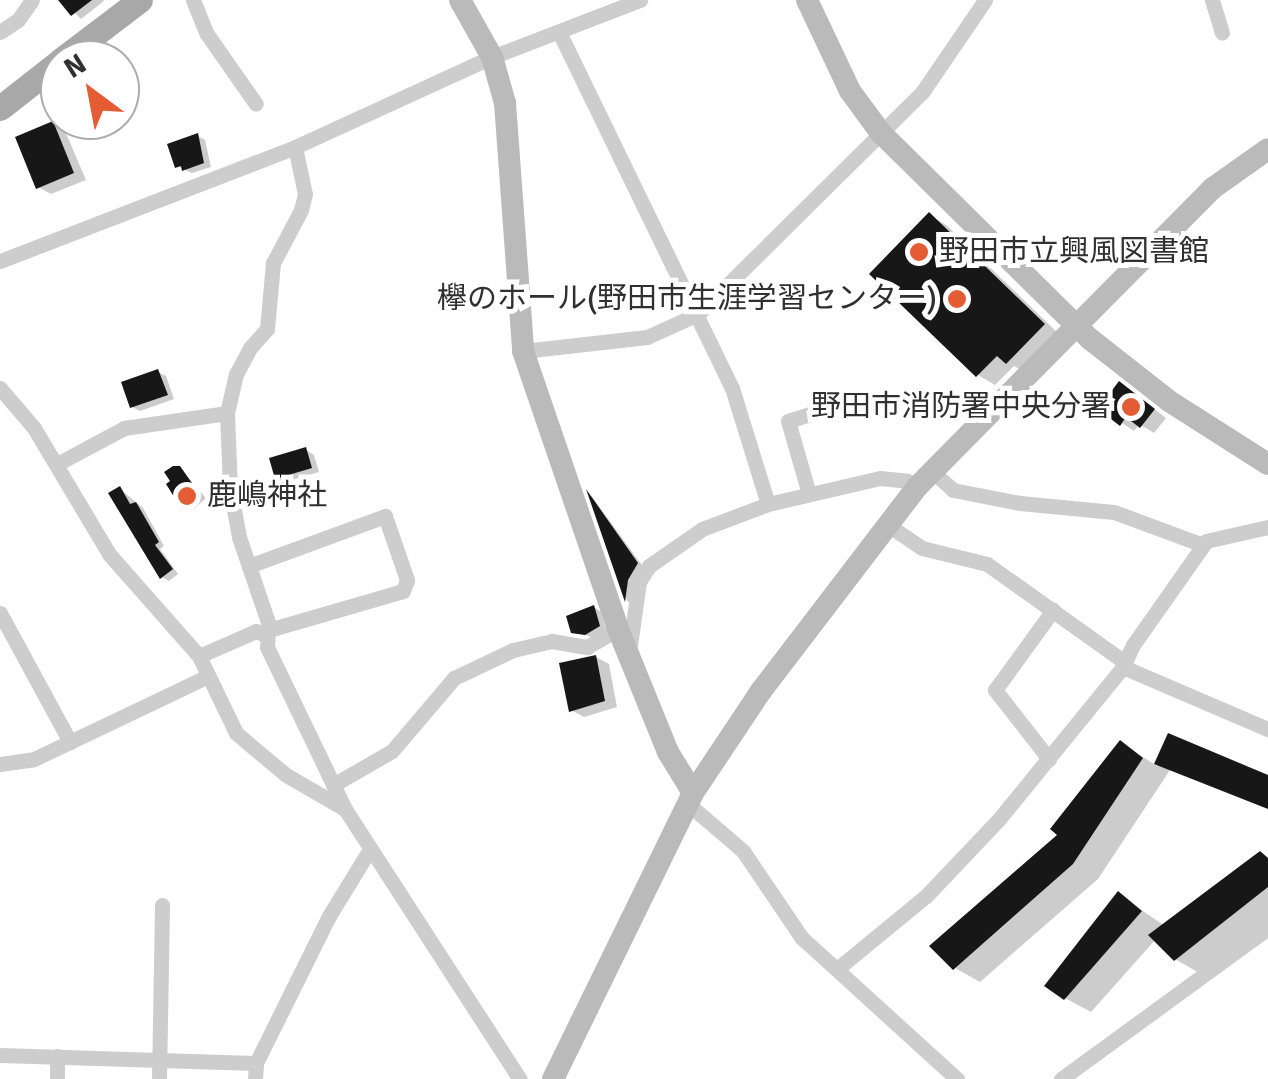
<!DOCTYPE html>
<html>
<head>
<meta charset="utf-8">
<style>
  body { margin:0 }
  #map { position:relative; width:1268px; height:1079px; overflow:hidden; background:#fff; font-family:Signika,"Noto Sans JP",sans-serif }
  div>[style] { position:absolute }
  .shadow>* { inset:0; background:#0003 }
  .building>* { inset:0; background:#171717 }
  .street>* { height:15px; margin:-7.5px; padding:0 7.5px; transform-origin:7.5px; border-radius:7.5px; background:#cdcdcd }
  .secondary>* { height:22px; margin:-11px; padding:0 11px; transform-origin:11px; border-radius:11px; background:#bababa }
  .primary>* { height:25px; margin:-12.5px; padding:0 12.5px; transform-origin:12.5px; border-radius:12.5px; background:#a8a8a8 }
  .dots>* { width:28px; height:28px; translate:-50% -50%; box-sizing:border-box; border:5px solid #fff; border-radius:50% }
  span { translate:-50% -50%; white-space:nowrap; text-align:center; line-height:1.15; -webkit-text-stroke:10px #fff; paint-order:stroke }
  .poi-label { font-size:30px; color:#303030 }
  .left { translate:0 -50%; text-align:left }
  .right { translate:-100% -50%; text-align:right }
  .north { position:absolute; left:40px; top:40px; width:100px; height:100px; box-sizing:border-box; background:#fff; border:2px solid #acacac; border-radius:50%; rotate:328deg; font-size:28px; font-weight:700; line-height:40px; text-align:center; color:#303030 }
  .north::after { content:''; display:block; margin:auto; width:35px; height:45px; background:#e45c34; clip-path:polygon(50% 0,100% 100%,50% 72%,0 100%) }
</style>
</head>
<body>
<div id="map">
  <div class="shadow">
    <i style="clip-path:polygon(62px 0,103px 0,104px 1px,81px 19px)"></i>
    <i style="clip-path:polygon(53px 124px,65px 131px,86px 180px,51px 194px,38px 187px)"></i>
    <i style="clip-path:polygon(198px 136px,205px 140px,211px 167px,192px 173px,177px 166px)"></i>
    <i style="clip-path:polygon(929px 215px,946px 225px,1060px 335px,1025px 372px,1014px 366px,995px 385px,978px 375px,872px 274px)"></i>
    <i style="clip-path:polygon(158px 372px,166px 376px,174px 399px,140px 411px,132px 407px)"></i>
    <i style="clip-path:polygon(1132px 392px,1166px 418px,1154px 433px,1139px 424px,1134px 431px,1122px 423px)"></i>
    <i style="clip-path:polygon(306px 450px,314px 455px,319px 472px,285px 482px,277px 478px)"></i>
    <i style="clip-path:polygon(180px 469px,206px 498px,194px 509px,181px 503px)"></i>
    <i style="clip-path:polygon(120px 489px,143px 508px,164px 546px,160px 549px,178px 574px,169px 581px,162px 577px)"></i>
    <i style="clip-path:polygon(590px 494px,644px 568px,633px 604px,627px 601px)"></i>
    <i style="clip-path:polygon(594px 607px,601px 612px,606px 629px,594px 638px,573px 631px)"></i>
    <i style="clip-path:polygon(596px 657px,609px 664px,617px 707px,584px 717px,571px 710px)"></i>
    <i style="clip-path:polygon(1169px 736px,1268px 778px,1268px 806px,1170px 770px,1098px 879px,980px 982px,955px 968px,1061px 835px,1121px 743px,1157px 766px)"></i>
    <i style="clip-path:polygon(1268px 858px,1268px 922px,1201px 974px,1175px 959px,1156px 939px,1091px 1012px,1065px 998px,1119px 895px,1165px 926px)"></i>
  </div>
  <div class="building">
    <i style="clip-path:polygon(58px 0,92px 0,71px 16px)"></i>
    <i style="clip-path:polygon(53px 121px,74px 173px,36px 189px,15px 137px)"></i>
    <i style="clip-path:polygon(198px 133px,204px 163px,182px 171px,181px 166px,175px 168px,167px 144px)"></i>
    <i style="clip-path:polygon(929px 212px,1045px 324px,1006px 364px,997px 356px,976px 377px,869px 274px)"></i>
    <i style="clip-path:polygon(158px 369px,168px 395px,130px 408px,121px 382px)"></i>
    <i style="clip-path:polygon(1119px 381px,1155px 409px,1140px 428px,1126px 417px,1120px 426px,1098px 409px)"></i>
    <i style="clip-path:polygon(306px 447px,312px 468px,275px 479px,269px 458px)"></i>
    <i style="clip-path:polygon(173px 466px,180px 466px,199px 493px,185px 506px,179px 505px,166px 484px,170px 481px,164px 472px)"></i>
    <i style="clip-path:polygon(120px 486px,130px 504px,136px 502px,159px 542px,155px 545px,173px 569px,160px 579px,108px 493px)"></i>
    <i style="clip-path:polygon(586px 489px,638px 563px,628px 580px,625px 602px)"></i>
    <i style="clip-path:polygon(594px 605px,600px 626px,585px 635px,571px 633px,566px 616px)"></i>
    <i style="clip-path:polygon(596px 655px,605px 701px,569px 712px,559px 663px)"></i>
    <i style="clip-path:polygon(1168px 733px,1268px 775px,1268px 809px,1154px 764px)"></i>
    <i style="clip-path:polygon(1120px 740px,1143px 758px,1073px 864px,953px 970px,929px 946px,1057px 835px,1050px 829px)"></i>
    <i style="clip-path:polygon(1260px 851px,1268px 858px,1268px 887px,1174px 961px,1148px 935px)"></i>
    <i style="clip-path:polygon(1118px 891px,1142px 911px,1064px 1000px,1044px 986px)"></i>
  </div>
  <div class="street">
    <i style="left:193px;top:0;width:37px;rotate:68deg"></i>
    <i style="left:207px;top:34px;width:85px;rotate:55deg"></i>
    <i style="left:1212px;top:0;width:34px;rotate:73deg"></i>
    <i style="left:0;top:32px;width:22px;rotate:-34deg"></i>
    <i style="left:18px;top:20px;width:24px;rotate:-55deg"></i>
    <i style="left:560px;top:34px;width:394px;rotate:64.1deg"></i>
    <i style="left:732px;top:388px;width:121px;rotate:72.8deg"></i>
    <i style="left:295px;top:147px;width:48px;rotate:78deg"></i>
    <i style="left:305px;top:194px;width:16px;rotate:104deg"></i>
    <i style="left:301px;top:210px;width:60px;rotate:117.8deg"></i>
    <i style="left:273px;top:263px;width:66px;rotate:95.2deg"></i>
    <i style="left:267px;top:329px;width:25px;rotate:132deg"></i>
    <i style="left:250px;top:348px;width:30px;rotate:118deg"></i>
    <i style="left:236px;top:374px;width:40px;rotate:103deg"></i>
    <i style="left:227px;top:413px;width:75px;rotate:87.7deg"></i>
    <i style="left:230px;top:488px;width:50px;rotate:79.6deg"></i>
    <i style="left:239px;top:537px;width:90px;rotate:71.2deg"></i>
    <i style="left:268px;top:622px;width:25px;rotate:92deg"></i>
    <i style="left:267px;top:647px;width:180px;rotate:64.3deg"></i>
    <i style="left:345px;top:809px;width:322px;rotate:57.1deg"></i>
    <i style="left:0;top:261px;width:316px;rotate:-21.1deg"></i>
    <i style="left:295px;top:147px;width:217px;rotate:-24.6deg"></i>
    <i style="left:492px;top:57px;width:159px;rotate:-21.1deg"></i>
    <i style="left:523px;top:351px;width:125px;rotate:-6.4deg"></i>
    <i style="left:647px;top:337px;width:56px;rotate:-24.3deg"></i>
    <i style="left:698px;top:314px;width:317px;rotate:-44.7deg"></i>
    <i style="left:923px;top:91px;width:110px;rotate:-55.7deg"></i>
    <i style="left:0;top:388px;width:52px;rotate:49.6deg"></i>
    <i style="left:34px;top:428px;width:147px;rotate:59.2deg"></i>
    <i style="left:109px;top:554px;width:136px;rotate:48.6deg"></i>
    <i style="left:199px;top:656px;width:85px;rotate:64.3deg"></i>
    <i style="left:236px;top:733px;width:65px;rotate:40deg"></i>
    <i style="left:286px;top:775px;width:68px;rotate:30deg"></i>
    <i style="left:57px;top:464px;width:76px;rotate:-28.2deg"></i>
    <i style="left:124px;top:428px;width:104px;rotate:-8.3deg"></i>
    <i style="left:932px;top:471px;width:28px;rotate:42deg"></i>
    <i style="left:953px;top:490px;width:68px;rotate:11deg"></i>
    <i style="left:1020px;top:503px;width:94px;rotate:5.5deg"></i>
    <i style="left:1114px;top:512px;width:95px;rotate:20.3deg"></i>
    <i style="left:809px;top:494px;width:76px;rotate:-106deg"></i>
    <i style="left:788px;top:421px;width:49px;rotate:-17.7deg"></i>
    <i style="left:888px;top:525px;width:41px;rotate:34.1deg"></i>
    <i style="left:922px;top:548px;width:67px;rotate:13.8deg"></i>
    <i style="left:987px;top:564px;width:167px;rotate:35.5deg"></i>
    <i style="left:249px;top:566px;width:145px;rotate:-20.2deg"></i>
    <i style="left:385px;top:516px;width:68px;rotate:71deg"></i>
    <i style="left:407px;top:580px;width:12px;rotate:110deg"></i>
    <i style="left:403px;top:591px;width:140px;rotate:163.8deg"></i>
    <i style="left:0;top:613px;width:147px;rotate:61.5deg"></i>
    <i style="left:629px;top:653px;width:72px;rotate:-82deg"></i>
    <i style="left:639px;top:582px;width:19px;rotate:-58deg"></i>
    <i style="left:649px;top:566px;width:65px;rotate:-34.9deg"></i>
    <i style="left:702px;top:529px;width:71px;rotate:-20.7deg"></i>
    <i style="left:768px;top:504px;width:115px;rotate:-13.1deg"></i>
    <i style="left:880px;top:478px;width:27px;rotate:6deg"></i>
    <i style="left:907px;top:481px;width:12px;rotate:31deg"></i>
    <i style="left:199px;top:656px;width:62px;rotate:-23.7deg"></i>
    <i style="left:256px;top:631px;width:12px;rotate:24deg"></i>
    <i style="left:1123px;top:667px;width:158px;rotate:23.2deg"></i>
    <i style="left:1049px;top:759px;width:88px;rotate:-128deg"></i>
    <i style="left:995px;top:690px;width:99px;rotate:-54.1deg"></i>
    <i style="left:0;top:764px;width:34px;rotate:-8deg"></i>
    <i style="left:34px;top:759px;width:193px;rotate:-25.5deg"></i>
    <i style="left:333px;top:785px;width:68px;rotate:-30deg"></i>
    <i style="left:392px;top:751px;width:96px;rotate:-49.7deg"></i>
    <i style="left:454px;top:678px;width:65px;rotate:-25.4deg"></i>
    <i style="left:513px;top:650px;width:40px;rotate:-13deg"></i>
    <i style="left:552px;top:641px;width:36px;rotate:10deg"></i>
    <i style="left:587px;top:647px;width:36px;rotate:-30deg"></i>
    <i style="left:687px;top:803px;width:74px;rotate:40.6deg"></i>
    <i style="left:743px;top:851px;width:105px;rotate:55.9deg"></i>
    <i style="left:802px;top:938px;width:210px;rotate:42.3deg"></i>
    <i style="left:837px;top:969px;width:115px;rotate:-39.4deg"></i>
    <i style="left:926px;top:896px;width:106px;rotate:-46.5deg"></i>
    <i style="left:999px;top:819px;width:196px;rotate:-50.8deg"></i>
    <i style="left:1123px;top:667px;width:24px;rotate:-66deg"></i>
    <i style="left:1133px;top:645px;width:127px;rotate:-54.9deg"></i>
    <i style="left:1206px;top:541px;width:64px;rotate:-12.7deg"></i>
    <i style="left:0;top:1055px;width:256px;rotate:1.8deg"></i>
    <i style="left:57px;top:1079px;width:23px;rotate:-90deg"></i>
    <i style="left:159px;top:1079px;width:174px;rotate:-89deg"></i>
    <i style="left:255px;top:1079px;width:16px;rotate:-86deg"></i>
    <i style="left:256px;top:1063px;width:164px;rotate:-63.6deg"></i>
    <i style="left:329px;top:916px;width:79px;rotate:-58.5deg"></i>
    <i style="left:1061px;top:1079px;width:256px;rotate:-36.1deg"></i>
  </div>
  <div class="secondary">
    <i style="left:460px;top:0;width:65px;rotate:60.7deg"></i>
    <i style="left:492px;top:57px;width:48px;rotate:74.2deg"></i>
    <i style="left:505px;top:103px;width:249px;rotate:85.8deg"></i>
    <i style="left:523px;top:351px;width:294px;rotate:71.1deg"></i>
    <i style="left:618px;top:629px;width:133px;rotate:67.9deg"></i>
    <i style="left:668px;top:752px;width:48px;rotate:58.6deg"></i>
    <i style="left:807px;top:0;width:101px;rotate:64.7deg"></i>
    <i style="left:850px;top:91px;width:52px;rotate:53.6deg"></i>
    <i style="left:881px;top:133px;width:293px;rotate:44.6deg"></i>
    <i style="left:1090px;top:339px;width:100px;rotate:38.1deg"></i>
    <i style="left:1169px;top:401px;width:117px;rotate:32.5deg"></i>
    <i style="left:553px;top:1079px;width:318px;rotate:-63.9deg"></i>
    <i style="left:693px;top:793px;width:123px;rotate:-56.3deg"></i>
    <i style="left:761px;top:691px;width:257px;rotate:-52.6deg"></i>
    <i style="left:917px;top:487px;width:421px;rotate:-45.3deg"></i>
    <i style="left:1213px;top:188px;width:67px;rotate:-35.3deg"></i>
  </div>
  <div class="primary">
    <i style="left:61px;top:60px;width:99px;rotate:-37.2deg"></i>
    <i style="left:0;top:108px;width:76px;rotate:-38.1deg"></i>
  </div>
  <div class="dots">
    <i style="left:919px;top:252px;background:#e45c34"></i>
    <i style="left:957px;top:299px;background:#e45c34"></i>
    <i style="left:1131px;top:407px;background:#e45c34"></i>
    <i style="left:187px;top:496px;background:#e45c34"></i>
  </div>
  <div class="poi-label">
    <span class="left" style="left:939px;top:252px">野田市立興風図書館</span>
    <span class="right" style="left:937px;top:299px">欅のホール(野田市生涯学習センター)</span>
    <span class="right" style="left:1111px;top:407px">野田市消防署中央分署</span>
    <span class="left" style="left:207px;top:496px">鹿嶋神社</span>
  </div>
  <div class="north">N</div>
</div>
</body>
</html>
